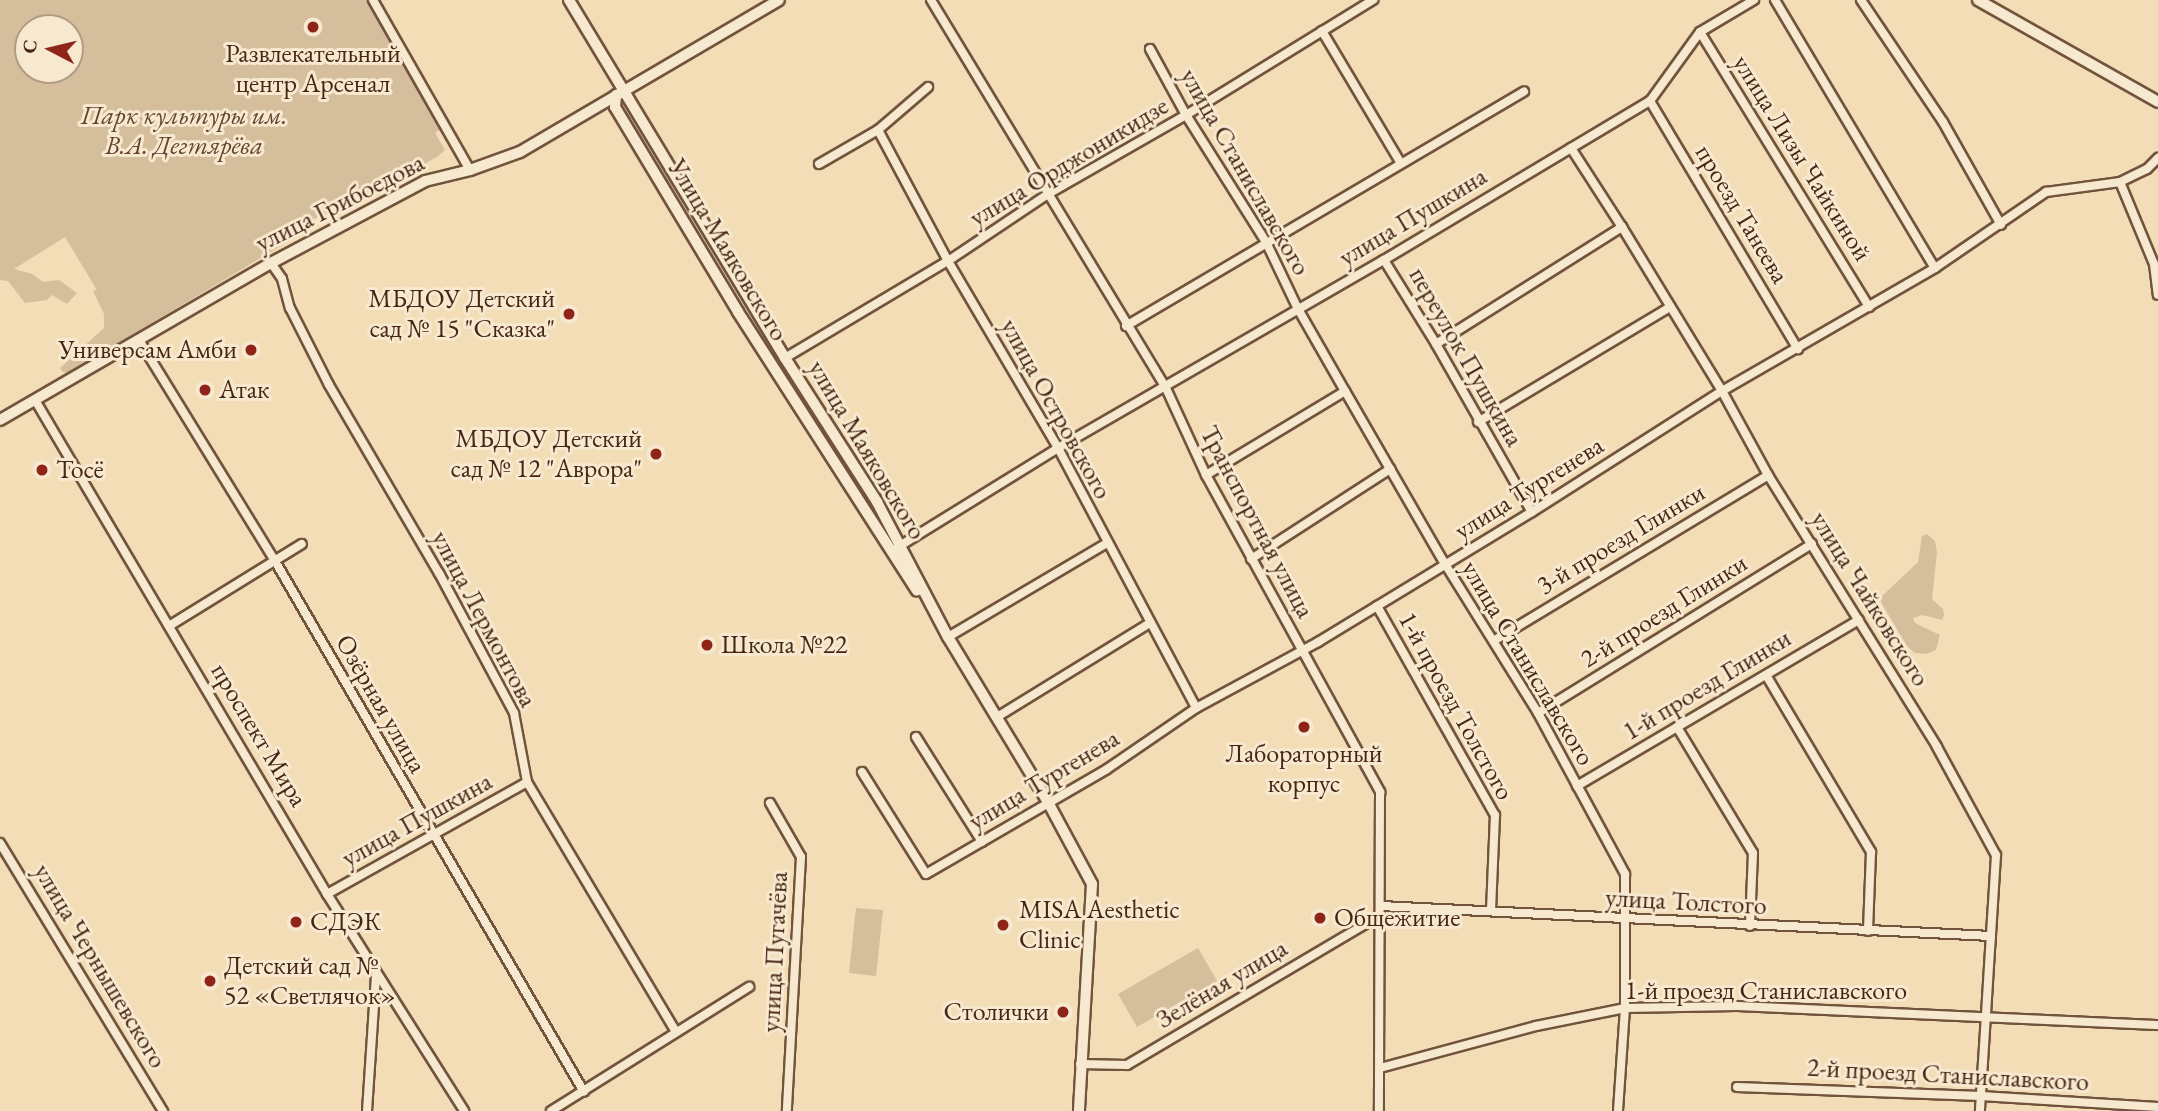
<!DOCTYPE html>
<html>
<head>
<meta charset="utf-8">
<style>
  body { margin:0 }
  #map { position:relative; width:2158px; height:1111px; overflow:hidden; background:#f2ddb7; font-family:"EB Garamond",serif }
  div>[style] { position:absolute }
  .green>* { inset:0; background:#d5be9b }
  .roads { filter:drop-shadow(2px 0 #72543d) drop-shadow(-2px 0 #72543d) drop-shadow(0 2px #72543d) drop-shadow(0 -2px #72543d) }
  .minor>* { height:8px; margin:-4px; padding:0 4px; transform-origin:4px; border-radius:4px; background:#f7e9d0 }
  .tertiary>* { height:10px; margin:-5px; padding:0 5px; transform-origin:5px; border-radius:5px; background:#f7e9d0 }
  .dots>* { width:19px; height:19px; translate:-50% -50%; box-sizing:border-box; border:4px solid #f7e9d0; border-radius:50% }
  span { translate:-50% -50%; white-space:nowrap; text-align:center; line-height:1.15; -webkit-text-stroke:6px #f7e9d0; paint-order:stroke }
  .poi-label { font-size:26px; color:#472614 }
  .right { translate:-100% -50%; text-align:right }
  .left { translate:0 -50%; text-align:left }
  .park-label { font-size:26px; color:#63442f; font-style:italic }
  .street-label { font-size:26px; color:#472614 }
  .north { position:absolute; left:14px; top:14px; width:70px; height:70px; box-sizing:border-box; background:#f7e9d0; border:2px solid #b19b85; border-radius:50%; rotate:277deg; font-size:19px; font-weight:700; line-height:28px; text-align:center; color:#472614 }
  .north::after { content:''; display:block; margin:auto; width:24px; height:32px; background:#8f2418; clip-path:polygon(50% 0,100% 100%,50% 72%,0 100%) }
</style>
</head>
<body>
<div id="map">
  <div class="green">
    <i style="clip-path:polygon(evenodd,0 0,368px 0,443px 128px,435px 133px,445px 150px,437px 157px,356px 202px,311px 220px,311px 228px,68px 373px,63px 372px,60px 368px,104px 328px,104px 314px,93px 291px,97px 290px,65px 237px,14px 269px,32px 274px,43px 282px,59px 280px,77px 293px,67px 304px,52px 295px,47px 300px,25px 303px,8px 281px,0 280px,0 0,28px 28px,70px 28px,70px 70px,28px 70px,28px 28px)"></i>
    <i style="clip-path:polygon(1927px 534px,1935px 541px,1937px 552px,1932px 599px,1943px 609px,1944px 615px,1942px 620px,1922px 615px,1913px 618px,1915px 623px,1940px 635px,1936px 650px,1926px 654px,1915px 653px,1907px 646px,1881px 602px,1881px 597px,1918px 562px,1922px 536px)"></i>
    <i style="clip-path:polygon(856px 908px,883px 910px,876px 976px,849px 973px)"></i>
    <i style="clip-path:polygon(1198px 948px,1217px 981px,1137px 1027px,1118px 994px)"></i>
  </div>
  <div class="roads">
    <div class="minor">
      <i style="left:373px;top:0;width:196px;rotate:60.3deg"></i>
      <i style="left:931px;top:0;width:451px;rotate:58.8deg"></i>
      <i style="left:1165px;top:386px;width:98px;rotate:65.3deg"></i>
      <i style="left:1206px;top:475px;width:362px;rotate:61.2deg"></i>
      <i style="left:1380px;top:792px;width:319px;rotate:90.2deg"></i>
      <i style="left:1775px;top:0;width:312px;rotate:59.2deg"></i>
      <i style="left:1861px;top:0;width:147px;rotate:56.1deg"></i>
      <i style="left:1943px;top:122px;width:118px;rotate:60.6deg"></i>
      <i style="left:1322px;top:31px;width:152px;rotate:59.2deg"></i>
      <i style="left:1700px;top:32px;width:323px;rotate:58.4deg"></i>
      <i style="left:1150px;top:49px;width:75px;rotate:61.4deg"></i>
      <i style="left:1186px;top:115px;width:150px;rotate:57.8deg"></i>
      <i style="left:1266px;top:242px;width:74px;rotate:64.5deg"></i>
      <i style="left:1298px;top:309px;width:95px;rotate:60.2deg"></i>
      <i style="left:1345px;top:391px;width:200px;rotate:60deg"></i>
      <i style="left:1445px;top:564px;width:176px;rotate:58deg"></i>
      <i style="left:1538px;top:713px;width:183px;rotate:61.6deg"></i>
      <i style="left:1625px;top:874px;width:134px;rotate:90deg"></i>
      <i style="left:1625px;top:1008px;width:103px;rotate:93.9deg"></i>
      <i style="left:1650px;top:101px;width:289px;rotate:59.2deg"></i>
      <i style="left:878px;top:130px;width:149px;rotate:61.9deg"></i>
      <i style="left:948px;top:261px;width:217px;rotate:59.5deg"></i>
      <i style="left:1058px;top:448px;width:294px;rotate:62deg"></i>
      <i style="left:1571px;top:148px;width:94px;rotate:57.2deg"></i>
      <i style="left:1622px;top:227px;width:192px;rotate:58.6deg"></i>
      <i style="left:1722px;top:391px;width:96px;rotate:61.3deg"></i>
      <i style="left:1768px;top:475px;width:320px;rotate:58.1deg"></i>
      <i style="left:1937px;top:747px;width:123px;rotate:61.4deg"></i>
      <i style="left:1996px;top:855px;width:256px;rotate:93.6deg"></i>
      <i style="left:819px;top:164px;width:68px;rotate:-30deg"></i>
      <i style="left:878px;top:130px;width:66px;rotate:-40.7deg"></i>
      <i style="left:2120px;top:182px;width:89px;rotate:67.5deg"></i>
      <i style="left:2154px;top:264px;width:31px;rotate:83deg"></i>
      <i style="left:1384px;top:260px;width:99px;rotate:58.2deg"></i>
      <i style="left:1436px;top:344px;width:193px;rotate:60.3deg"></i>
      <i style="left:271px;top:263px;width:19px;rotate:55deg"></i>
      <i style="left:282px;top:279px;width:30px;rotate:75deg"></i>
      <i style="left:290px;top:308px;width:86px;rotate:63.1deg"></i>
      <i style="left:329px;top:385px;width:218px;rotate:59.7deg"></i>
      <i style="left:439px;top:573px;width:159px;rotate:61.8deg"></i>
      <i style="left:514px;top:713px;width:70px;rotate:79.3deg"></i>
      <i style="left:527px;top:782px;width:291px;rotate:59.2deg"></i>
      <i style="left:1126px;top:326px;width:462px;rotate:-30.5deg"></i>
      <i style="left:139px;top:340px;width:259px;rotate:58.4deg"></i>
      <i style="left:275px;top:561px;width:614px;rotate:59.8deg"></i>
      <i style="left:1436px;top:344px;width:220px;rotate:-32.2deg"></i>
      <i style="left:785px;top:358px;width:190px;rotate:-30.8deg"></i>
      <i style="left:948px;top:261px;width:120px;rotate:-33.8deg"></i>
      <i style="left:1048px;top:194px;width:159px;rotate:-29.8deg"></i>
      <i style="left:1186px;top:115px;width:220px;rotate:-31.6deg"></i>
      <i style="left:35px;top:400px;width:574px;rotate:59.41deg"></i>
      <i style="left:327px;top:894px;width:257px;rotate:57.7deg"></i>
      <i style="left:1478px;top:422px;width:224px;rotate:-30.9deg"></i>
      <i style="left:1206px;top:475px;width:162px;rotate:-31.1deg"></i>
      <i style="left:898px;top:547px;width:188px;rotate:-31.7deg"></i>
      <i style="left:1058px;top:448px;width:376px;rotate:-30deg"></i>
      <i style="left:1384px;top:260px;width:310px;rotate:-30.9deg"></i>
      <i style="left:1650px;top:101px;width:85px;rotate:-54.1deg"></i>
      <i style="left:1700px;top:32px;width:63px;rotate:-30.7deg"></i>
      <i style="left:1251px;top:559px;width:166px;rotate:-32.9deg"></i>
      <i style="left:1377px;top:606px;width:240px;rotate:60.6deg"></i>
      <i style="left:1495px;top:815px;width:96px;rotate:92.4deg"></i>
      <i style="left:169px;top:626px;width:156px;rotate:-31.7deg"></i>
      <i style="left:948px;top:637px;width:185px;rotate:-30.6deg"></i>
      <i style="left:1495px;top:640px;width:319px;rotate:-31.1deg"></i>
      <i style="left:1766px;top:675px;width:206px;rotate:59.3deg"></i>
      <i style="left:1871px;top:852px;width:79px;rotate:92.2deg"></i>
      <i style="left:1538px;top:713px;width:322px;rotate:-31.7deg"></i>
      <i style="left:997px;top:717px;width:180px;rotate:-31.6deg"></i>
      <i style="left:1677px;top:727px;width:147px;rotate:58.9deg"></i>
      <i style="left:1753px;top:853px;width:73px;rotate:92.4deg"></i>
      <i style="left:916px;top:737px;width:124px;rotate:57.8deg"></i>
      <i style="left:862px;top:772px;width:120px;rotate:57.9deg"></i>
      <i style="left:926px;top:874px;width:209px;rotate:-30.1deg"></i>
      <i style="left:1107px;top:769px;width:108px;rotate:-34.4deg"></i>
      <i style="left:1196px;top:708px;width:139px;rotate:-28.4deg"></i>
      <i style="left:1318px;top:642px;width:250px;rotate:-31.3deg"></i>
      <i style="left:1532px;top:512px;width:225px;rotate:-32.5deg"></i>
      <i style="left:1722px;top:391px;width:246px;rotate:-30deg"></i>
      <i style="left:1935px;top:268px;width:135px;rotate:-34.4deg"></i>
      <i style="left:2046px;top:192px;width:75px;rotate:-7.7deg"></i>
      <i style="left:2120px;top:182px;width:30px;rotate:-26deg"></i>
      <i style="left:2147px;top:169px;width:16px;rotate:-45deg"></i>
      <i style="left:1577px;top:786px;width:327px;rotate:-30.5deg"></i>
      <i style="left:770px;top:803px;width:62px;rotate:60.1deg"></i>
      <i style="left:801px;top:857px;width:254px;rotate:93.2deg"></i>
      <i style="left:0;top:843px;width:314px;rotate:58.7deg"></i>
      <i style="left:327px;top:894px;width:229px;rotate:-29.2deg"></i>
      <i style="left:1380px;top:906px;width:612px;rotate:2.81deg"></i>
      <i style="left:1080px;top:1064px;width:47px;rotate:1.2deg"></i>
      <i style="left:1127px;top:1065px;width:293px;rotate:-30.6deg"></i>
      <i style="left:1380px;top:1068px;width:162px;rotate:-15.1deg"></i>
      <i style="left:1536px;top:1026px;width:91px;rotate:-11.4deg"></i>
      <i style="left:1625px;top:1008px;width:111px;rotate:-1deg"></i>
      <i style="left:1736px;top:1006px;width:422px;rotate:2.6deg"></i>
      <i style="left:1737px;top:1087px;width:244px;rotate:2.1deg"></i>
      <i style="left:1981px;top:1096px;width:177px;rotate:3.6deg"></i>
      <i style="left:367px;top:1111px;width:136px;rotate:-86.2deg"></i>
      <i style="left:551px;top:1111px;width:234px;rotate:-32.1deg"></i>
    </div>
    <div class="tertiary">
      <i style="left:569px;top:0;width:418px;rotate:58.9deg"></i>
      <i style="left:785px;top:358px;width:171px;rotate:57.4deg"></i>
      <i style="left:877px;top:502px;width:153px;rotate:62.3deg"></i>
      <i style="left:948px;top:637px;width:195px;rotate:58.8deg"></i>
      <i style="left:1049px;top:804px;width:91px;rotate:61.7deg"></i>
      <i style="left:1092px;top:884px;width:227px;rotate:93.3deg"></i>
      <i style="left:1978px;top:0;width:207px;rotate:29.5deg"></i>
      <i style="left:616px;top:95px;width:12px;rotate:95deg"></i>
      <i style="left:615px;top:107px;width:239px;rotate:59deg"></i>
      <i style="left:738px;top:312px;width:331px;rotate:57.3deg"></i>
      <i style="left:0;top:420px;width:313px;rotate:-30.1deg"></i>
      <i style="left:271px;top:263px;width:174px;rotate:-28deg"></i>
      <i style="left:425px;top:181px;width:46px;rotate:-13.7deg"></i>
      <i style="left:470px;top:170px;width:53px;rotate:-19.8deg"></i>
      <i style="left:520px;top:152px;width:300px;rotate:-30.4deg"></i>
    </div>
  </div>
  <div class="dots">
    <i style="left:313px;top:27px;background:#8f2418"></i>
    <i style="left:569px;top:314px;background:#8f2418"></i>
    <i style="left:251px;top:350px;background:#8f2418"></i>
    <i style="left:205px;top:390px;background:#8f2418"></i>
    <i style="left:656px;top:454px;background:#8f2418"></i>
    <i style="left:42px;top:470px;background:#8f2418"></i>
    <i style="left:707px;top:645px;background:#8f2418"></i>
    <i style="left:1304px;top:727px;background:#8f2418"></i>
    <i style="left:1320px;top:918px;background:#8f2418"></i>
    <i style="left:296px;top:922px;background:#8f2418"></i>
    <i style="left:1003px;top:925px;background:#8f2418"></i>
    <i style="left:210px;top:981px;background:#8f2418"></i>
    <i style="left:1063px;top:1012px;background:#8f2418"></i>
  </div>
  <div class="poi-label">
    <span style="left:313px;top:69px">Развлекательный<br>центр Арсенал</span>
    <span class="right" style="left:555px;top:314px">МБДОУ Детский<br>сад № 15 "Сказка"</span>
    <span class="right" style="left:237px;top:350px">Универсам Амби</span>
    <span class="left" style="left:219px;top:390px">Атак</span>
    <span class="right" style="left:642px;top:454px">МБДОУ Детский<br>сад № 12 "Аврора"</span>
    <span class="left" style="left:56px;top:470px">Тосё</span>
    <span class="left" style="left:721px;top:645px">Школа №22</span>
    <span style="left:1304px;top:769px">Лабораторный<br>корпус</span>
    <span class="left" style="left:1019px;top:925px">MISA Aesthetic<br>Clinic</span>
    <span class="left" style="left:1334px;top:918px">Общежитие</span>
    <span class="left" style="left:310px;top:922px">СДЭК</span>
    <span class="left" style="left:224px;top:981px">Детский сад №<br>52 «Светлячок»</span>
    <span class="right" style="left:1049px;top:1012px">Столички</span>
  </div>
  <div class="park-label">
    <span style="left:184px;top:131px">Парк культуры им.<br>В.А. Дегтярёва</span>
  </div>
  <div class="street-label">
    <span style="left:1802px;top:158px;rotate:58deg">улица Лизы Чайкиной</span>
    <span style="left:1069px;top:162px;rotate:-31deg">улица Орджоникидзе</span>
    <span style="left:1245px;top:172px;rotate:60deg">улица Станиславского</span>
    <span style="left:340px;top:203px;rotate:-27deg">улица Грибоедова</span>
    <span style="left:1742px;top:214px;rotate:59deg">проезд Танеева</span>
    <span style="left:1413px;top:217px;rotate:-31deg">улица Пушкина</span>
    <span style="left:728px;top:250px;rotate:59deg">Улица Маяковского</span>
    <span style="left:1466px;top:357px;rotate:60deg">переулок Пушкина</span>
    <span style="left:1056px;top:409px;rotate:61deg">улица Островского</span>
    <span style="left:867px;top:450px;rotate:59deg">улица Маяковского</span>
    <span style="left:1529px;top:488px;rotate:-32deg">улица Тургенева</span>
    <span style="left:1257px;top:522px;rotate:62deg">Транспортная улица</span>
    <span style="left:1621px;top:539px;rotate:-31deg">3-й проезд Глинки</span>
    <span style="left:1870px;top:599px;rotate:58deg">улица Чайковского</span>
    <span style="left:1664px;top:611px;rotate:-32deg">2-й проезд Глинки</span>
    <span style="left:484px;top:619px;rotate:62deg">улица Лермонтова</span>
    <span style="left:1528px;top:663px;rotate:59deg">улица Станиславского</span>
    <span style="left:1707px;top:685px;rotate:-31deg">1-й проезд Глинки</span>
    <span style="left:381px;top:704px;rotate:60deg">Озёрная улица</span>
    <span style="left:1456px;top:706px;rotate:61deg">1-й проезд Толстого</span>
    <span style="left:259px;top:735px;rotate:59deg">проспект Мира</span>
    <span style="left:1044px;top:780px;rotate:-31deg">улица Тургенева</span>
    <span style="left:417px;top:820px;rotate:-29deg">улица Пушкина</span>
    <span style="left:1686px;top:902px;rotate:3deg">улица Толстого</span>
    <span style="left:775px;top:952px;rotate:-87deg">улица Пугачёва</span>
    <span style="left:100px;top:966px;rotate:59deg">улица Чернышевского</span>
    <span style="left:1222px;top:984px;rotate:-31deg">Зелёная улица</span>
    <span style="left:1766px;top:991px">1-й проезд Станиславского</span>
    <span style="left:1948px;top:1075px;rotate:3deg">2-й проезд Станиславского</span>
  </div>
  <div class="north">С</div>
</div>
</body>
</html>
